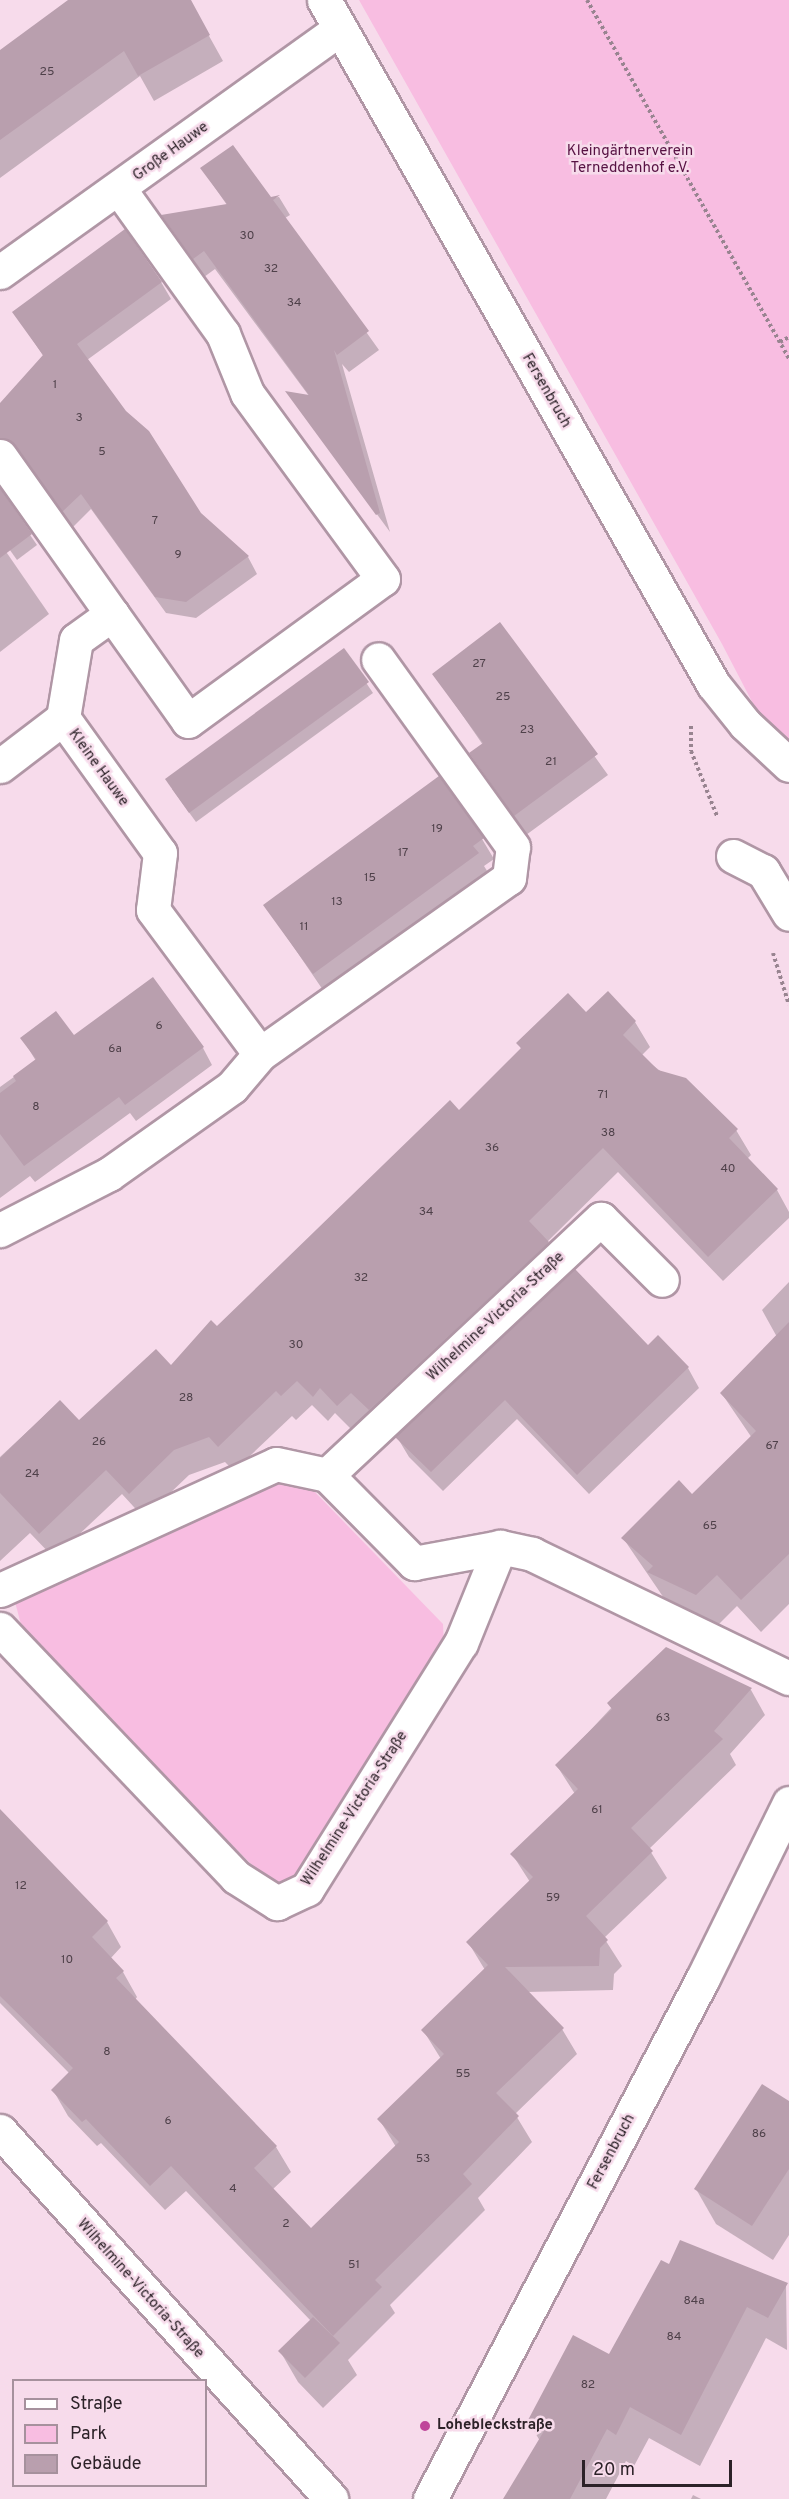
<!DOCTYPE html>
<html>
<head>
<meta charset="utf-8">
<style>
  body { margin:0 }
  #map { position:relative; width:789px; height:2499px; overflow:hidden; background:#f7dbeb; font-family:Overpass,sans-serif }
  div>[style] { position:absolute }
  .green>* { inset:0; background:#f8bde1 }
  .shadow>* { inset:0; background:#0003 }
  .building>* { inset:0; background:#b99fae }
  .path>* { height:4px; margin-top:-2px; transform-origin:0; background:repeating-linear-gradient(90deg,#988490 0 3px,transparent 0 6px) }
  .roads { filter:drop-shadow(2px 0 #b096a5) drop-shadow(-2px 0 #b096a5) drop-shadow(0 2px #b096a5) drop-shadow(0 -2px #b096a5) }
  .minor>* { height:33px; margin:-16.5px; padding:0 16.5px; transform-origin:16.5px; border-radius:16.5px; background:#fff }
  .tertiary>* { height:33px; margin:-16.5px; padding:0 16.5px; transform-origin:16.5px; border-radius:16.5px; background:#fff }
  .dots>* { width:16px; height:16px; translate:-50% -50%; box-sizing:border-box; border:3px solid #f7dbeb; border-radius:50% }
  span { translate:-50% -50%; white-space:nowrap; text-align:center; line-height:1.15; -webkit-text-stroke:5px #f7dbeb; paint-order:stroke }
  .number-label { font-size:12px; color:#4f414a }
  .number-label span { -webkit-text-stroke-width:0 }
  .park-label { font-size:15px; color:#571243 }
  .street-label { font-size:15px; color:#2c2228 }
  .poi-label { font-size:15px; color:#2c2228; font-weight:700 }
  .left { translate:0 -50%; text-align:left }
  .legend { position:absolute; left:12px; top:2379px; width:195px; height:108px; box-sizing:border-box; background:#f7dbeb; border:2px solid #a6919d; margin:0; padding:8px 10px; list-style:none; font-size:18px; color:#2c2228 }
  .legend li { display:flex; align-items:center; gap:12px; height:30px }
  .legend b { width:30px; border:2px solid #a6919d }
  .scale { position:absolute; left:582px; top:2460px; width:150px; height:27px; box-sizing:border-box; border:3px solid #2c2228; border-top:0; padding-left:8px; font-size:18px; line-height:21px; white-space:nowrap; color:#2c2228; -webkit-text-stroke:4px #f7dbeb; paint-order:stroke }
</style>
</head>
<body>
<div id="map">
  <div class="green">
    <i style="clip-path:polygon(359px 0,789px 0,789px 773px,722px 644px)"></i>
    <i style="clip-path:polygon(273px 1481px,312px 1489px,443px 1624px,444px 1647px,298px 1881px,273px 1886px,24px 1636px,14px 1598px)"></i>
  </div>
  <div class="shadow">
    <i style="clip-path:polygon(70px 0,189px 0,223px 61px,154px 101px,140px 76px,0 178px,0 51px)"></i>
    <i style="clip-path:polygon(202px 169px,270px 198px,279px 197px,290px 215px,285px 218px,379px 350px,349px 372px,342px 364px,390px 532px,288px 393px,309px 396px,215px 269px,204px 277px,163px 216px,227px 205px)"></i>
    <i style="clip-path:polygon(161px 282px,171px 299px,87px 360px,200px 514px,248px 557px,257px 574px,196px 618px,166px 613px,91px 509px,73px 527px,29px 463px,44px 357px,14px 312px)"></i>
    <i style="clip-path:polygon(0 491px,37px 545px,17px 560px,0 536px)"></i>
    <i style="clip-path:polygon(0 543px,49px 614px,0 652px)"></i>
    <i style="clip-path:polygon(500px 624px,608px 775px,526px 835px,471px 754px,483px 745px,434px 674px)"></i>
    <i style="clip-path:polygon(344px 650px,373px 693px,196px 822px,172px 789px)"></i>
    <i style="clip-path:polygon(482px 839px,494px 859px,484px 866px,489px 874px,325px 993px,265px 905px)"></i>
    <i style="clip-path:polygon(608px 994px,635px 1022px,650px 1047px,641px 1056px,736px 1130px,751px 1155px,747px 1159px,777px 1190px,789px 1212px,789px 1218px,723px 1281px,618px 1172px,547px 1242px,562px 1268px,352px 1430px,335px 1413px,328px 1421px,312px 1405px,296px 1420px,292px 1416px,234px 1471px,225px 1462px,189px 1475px,144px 1518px,122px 1494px,54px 1558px,30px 1533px,0 1561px,0 1457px,59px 1402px,79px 1422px,171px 1367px,459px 1112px,522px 1050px,518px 1043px,586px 1014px)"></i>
    <i style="clip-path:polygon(73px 1037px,203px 1048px,212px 1065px,136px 1121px,130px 1113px,35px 1182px,30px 1176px,0 1198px,0 1087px,36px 1061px,22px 1038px)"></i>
    <i style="clip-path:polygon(789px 1282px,789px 1604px,761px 1632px,737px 1606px,715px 1628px,668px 1604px,623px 1538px,692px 1496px,752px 1438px,722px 1394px,777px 1337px,762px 1310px)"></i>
    <i style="clip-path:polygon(648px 1347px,688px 1368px,699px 1388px,589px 1494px,517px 1419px,443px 1491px,409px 1457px,397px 1437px)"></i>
    <i style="clip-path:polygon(667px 1648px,751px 1690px,765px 1715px,730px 1754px,736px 1765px,649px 1849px,667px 1878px,604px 1938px,622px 1966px,614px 1974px,613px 1990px,527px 1992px,562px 2029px,577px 2054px,515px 2114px,532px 2142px,478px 2198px,485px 2210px,390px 2305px,395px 2313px,348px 2360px,357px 2375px,323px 2408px,298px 2382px,280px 2351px,311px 2321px,186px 2191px,165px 2210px,101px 2143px,97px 2146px,68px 2116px,53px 2090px,70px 2074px,0 2003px,0 1811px,107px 1922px,121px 1947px,110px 1959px,123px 1972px,137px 1997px,135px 2000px,276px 2147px,291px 2172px,272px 2190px,311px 2230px,396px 2147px,379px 2119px,441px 2059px,423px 2030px,485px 1970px,468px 1942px,530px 1882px,512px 1854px,575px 1794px,557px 1766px)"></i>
    <i style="clip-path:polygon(789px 2103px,789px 2235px,773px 2260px,716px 2224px,696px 2189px)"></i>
    <i style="clip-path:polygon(670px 2266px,786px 2284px,787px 2350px,766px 2338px,700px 2466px,649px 2438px,634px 2466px,626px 2461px,606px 2499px,504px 2499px,540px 2441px,528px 2421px,610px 2356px)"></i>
    <i style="clip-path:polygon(693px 2495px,701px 2499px,691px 2499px)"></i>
  </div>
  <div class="building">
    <i style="clip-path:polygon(68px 0,191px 0,210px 35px,138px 76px,124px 51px,0 140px,0 50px)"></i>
    <i style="clip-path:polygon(233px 145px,271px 197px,280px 195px,273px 200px,369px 331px,337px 355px,334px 350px,380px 513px,376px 515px,285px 391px,309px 395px,204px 251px,193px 259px,161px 215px,227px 204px,200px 168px)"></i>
    <i style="clip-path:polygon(125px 229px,162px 282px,77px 344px,126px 411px,149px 431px,201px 513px,249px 556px,186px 602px,155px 597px,81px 494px,62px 512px,15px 445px,0 438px,0 403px,43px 355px,12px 312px)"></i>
    <i style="clip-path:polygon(0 488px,32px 534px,0 558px)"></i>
    <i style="clip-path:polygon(500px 622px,598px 754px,514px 816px,469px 753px,483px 743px,432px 674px)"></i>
    <i style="clip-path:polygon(344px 648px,369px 682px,189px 813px,165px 779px)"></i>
    <i style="clip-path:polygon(439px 776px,484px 838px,473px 846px,479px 853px,313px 974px,263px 905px)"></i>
    <i style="clip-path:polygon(153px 977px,204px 1047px,125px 1105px,119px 1097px,24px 1166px,0 1134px,0 1093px,16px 1081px,13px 1076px,36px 1059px,20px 1038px,56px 1011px,74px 1035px)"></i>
    <i style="clip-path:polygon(608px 991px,636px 1021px,623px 1035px,658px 1070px,686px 1078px,738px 1129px,729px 1138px,778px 1189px,708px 1257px,603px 1148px,529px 1221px,549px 1242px,369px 1410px,351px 1393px,337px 1406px,320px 1388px,313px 1397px,297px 1381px,281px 1396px,276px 1391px,218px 1447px,209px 1437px,174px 1450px,129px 1494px,106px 1470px,39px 1534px,0 1493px,0 1458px,60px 1400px,79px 1420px,156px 1349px,171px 1365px,211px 1320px,217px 1326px,450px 1100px,459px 1110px,521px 1048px,516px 1043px,568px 993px,586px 1012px)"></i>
    <i style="clip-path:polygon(575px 1269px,648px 1345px,658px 1335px,689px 1367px,577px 1475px,505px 1400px,431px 1472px,395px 1437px)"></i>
    <i style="clip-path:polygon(789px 1322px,789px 1554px,741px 1600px,717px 1575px,696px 1595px,647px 1572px,653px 1566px,621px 1538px,679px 1480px,692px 1494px,756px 1431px,720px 1393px)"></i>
    <i style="clip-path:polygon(666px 1647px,752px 1688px,714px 1731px,723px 1739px,631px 1828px,653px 1851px,586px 1916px,608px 1940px,600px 1948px,599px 1966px,505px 1967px,564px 2028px,496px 2093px,519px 2116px,463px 2174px,472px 2184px,375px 2280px,382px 2287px,333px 2336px,171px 2166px,150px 2186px,86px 2119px,82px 2122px,51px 2090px,73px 2068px,0 1996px,0 1809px,108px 1921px,92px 1937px,124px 1971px,116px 1978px,277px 2146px,254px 2168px,311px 2228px,399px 2142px,377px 2119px,444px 2054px,421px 2030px,488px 1965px,466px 1942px,533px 1877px,510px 1854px,578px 1789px,555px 1765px,612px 1709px,607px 1703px)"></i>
    <i style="clip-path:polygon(762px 2084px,789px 2101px,789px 2169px,752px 2226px,694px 2189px)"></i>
    <i style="clip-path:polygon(680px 2240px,788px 2283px,768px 2318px,747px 2307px,681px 2435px,630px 2407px,616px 2435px,607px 2429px,570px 2499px,503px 2499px,544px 2431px,527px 2422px,573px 2335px,609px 2354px,661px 2260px,669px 2264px)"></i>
    <i style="clip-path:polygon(313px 2317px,340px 2343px,305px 2378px,278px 2351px)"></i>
  </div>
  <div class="path">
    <i style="left:587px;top:0;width:412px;rotate:60.6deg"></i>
    <i style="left:780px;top:342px;width:10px;rotate:-29deg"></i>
    <i style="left:691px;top:726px;width:25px;rotate:90deg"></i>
    <i style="left:691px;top:751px;width:70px;rotate:68.2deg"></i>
    <i style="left:773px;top:953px;width:54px;rotate:72.9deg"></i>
  </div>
  <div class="roads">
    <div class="minor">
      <i style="left:324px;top:0;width:787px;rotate:60.37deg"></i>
      <i style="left:713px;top:684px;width:51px;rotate:51.3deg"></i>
      <i style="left:745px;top:724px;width:60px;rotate:43deg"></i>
      <i style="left:0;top:272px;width:418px;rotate:-35.6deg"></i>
      <i style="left:0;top:456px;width:194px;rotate:54.7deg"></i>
      <i style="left:112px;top:614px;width:44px;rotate:144.2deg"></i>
      <i style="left:76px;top:640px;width:79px;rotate:99.5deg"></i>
      <i style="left:63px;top:718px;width:166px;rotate:54.3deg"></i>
      <i style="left:160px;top:853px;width:57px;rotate:97deg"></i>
      <i style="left:153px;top:910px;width:179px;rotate:53.4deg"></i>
      <i style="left:260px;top:1054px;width:43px;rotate:130.3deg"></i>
      <i style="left:232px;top:1087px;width:151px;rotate:144.7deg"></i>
      <i style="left:109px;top:1174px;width:123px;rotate:152.8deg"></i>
      <i style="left:112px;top:614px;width:131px;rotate:54.6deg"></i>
      <i style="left:188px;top:721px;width:241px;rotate:-36.1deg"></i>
      <i style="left:383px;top:579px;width:230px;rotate:-126.2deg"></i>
      <i style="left:247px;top:393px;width:64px;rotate:-112.1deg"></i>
      <i style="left:223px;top:334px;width:178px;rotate:-125.6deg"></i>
      <i style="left:0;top:766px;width:79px;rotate:-37.3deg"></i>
      <i style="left:733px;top:856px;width:34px;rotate:27deg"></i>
      <i style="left:763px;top:871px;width:50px;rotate:58.8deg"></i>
      <i style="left:260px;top:1054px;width:305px;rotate:-35.3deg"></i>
      <i style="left:509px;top:878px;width:31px;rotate:-83deg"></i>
      <i style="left:513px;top:847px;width:231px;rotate:-125.7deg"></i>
      <i style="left:327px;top:1475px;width:375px;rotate:-43.1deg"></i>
      <i style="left:601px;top:1219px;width:86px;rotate:45deg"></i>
      <i style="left:0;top:1590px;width:303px;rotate:-24.5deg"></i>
      <i style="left:276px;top:1464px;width:52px;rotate:12.2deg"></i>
      <i style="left:327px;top:1475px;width:124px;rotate:45.3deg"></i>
      <i style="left:414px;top:1563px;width:87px;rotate:-10.5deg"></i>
      <i style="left:500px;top:1547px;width:33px;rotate:12deg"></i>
      <i style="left:532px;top:1554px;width:285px;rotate:25.8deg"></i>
      <i style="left:0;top:1629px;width:342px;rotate:46.4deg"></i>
      <i style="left:236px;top:1877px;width:49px;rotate:32.4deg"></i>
      <i style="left:277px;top:1903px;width:33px;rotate:-25deg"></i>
      <i style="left:307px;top:1889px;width:290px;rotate:-58deg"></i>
      <i style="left:461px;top:1643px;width:104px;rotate:-67.9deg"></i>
      <i style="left:0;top:2131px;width:495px;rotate:48deg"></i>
    </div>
    <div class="tertiary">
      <i style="left:430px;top:2499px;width:588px;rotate:-62.35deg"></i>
      <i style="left:703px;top:1978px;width:195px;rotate:-63.8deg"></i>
    </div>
  </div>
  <div class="dots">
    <i style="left:425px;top:2426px;background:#bf469a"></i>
  </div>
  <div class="number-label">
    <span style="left:47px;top:73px">25</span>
    <span style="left:247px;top:237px">30</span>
    <span style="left:271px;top:270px">32</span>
    <span style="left:294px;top:304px">34</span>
    <span style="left:55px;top:386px">1</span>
    <span style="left:79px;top:419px">3</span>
    <span style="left:102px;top:453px">5</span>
    <span style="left:155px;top:522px">7</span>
    <span style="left:178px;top:556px">9</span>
    <span style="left:479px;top:665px">27</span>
    <span style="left:503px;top:698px">25</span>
    <span style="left:527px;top:731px">23</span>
    <span style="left:551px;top:763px">21</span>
    <span style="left:437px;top:830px">19</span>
    <span style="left:403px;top:854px">17</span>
    <span style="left:370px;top:879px">15</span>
    <span style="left:337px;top:903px">13</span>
    <span style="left:304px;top:928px">11</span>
    <span style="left:159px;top:1027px">6</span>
    <span style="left:115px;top:1050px">6a</span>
    <span style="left:603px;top:1096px">71</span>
    <span style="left:36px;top:1108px">8</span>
    <span style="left:608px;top:1134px">38</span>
    <span style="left:492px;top:1149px">36</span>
    <span style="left:728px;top:1170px">40</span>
    <span style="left:426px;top:1213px">34</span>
    <span style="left:361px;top:1279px">32</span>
    <span style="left:296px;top:1346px">30</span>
    <span style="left:186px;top:1399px">28</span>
    <span style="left:99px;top:1443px">26</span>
    <span style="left:772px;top:1447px">67</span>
    <span style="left:32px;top:1475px">24</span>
    <span style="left:710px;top:1527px">65</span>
    <span style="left:663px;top:1719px">63</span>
    <span style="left:597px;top:1811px">61</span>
    <span style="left:21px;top:1887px">12</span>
    <span style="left:553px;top:1899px">59</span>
    <span style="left:67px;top:1961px">10</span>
    <span style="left:107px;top:2053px">8</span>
    <span style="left:463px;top:2075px">55</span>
    <span style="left:168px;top:2122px">6</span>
    <span style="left:759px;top:2135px">86</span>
    <span style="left:423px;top:2160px">53</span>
    <span style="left:233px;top:2190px">4</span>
    <span style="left:286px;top:2225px">2</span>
    <span style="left:354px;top:2266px">51</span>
    <span style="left:694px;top:2302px">84a</span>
    <span style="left:674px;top:2338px">84</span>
    <span style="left:588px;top:2386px">82</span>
  </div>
  <div class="park-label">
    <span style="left:630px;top:160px">Kleingärtnerverein<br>Terneddenhof e.V.</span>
  </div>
  <div class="street-label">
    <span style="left:171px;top:152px;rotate:-36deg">Große Hauwe</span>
    <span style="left:546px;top:391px;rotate:60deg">Fersenbruch</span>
    <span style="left:98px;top:768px;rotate:54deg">Kleine Hauwe</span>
    <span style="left:496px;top:1317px;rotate:-43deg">Wilhelmine-Victoria-Straße</span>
    <span style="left:355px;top:1809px;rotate:-57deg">Wilhelmine-Victoria-Straße</span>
    <span style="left:612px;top:2152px;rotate:-62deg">Fersenbruch</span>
    <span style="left:140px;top:2289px;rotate:48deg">Wilhelmine-Victoria-Straße</span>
  </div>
  <div class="poi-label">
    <span class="left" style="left:437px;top:2426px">Lohebleckstraße</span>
  </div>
  <ul class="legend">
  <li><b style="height:8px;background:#fff"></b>Straße</li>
  <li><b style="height:16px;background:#f8bde1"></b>Park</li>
  <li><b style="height:16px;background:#b99fae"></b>Gebäude</li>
  </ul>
  <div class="scale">20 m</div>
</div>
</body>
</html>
